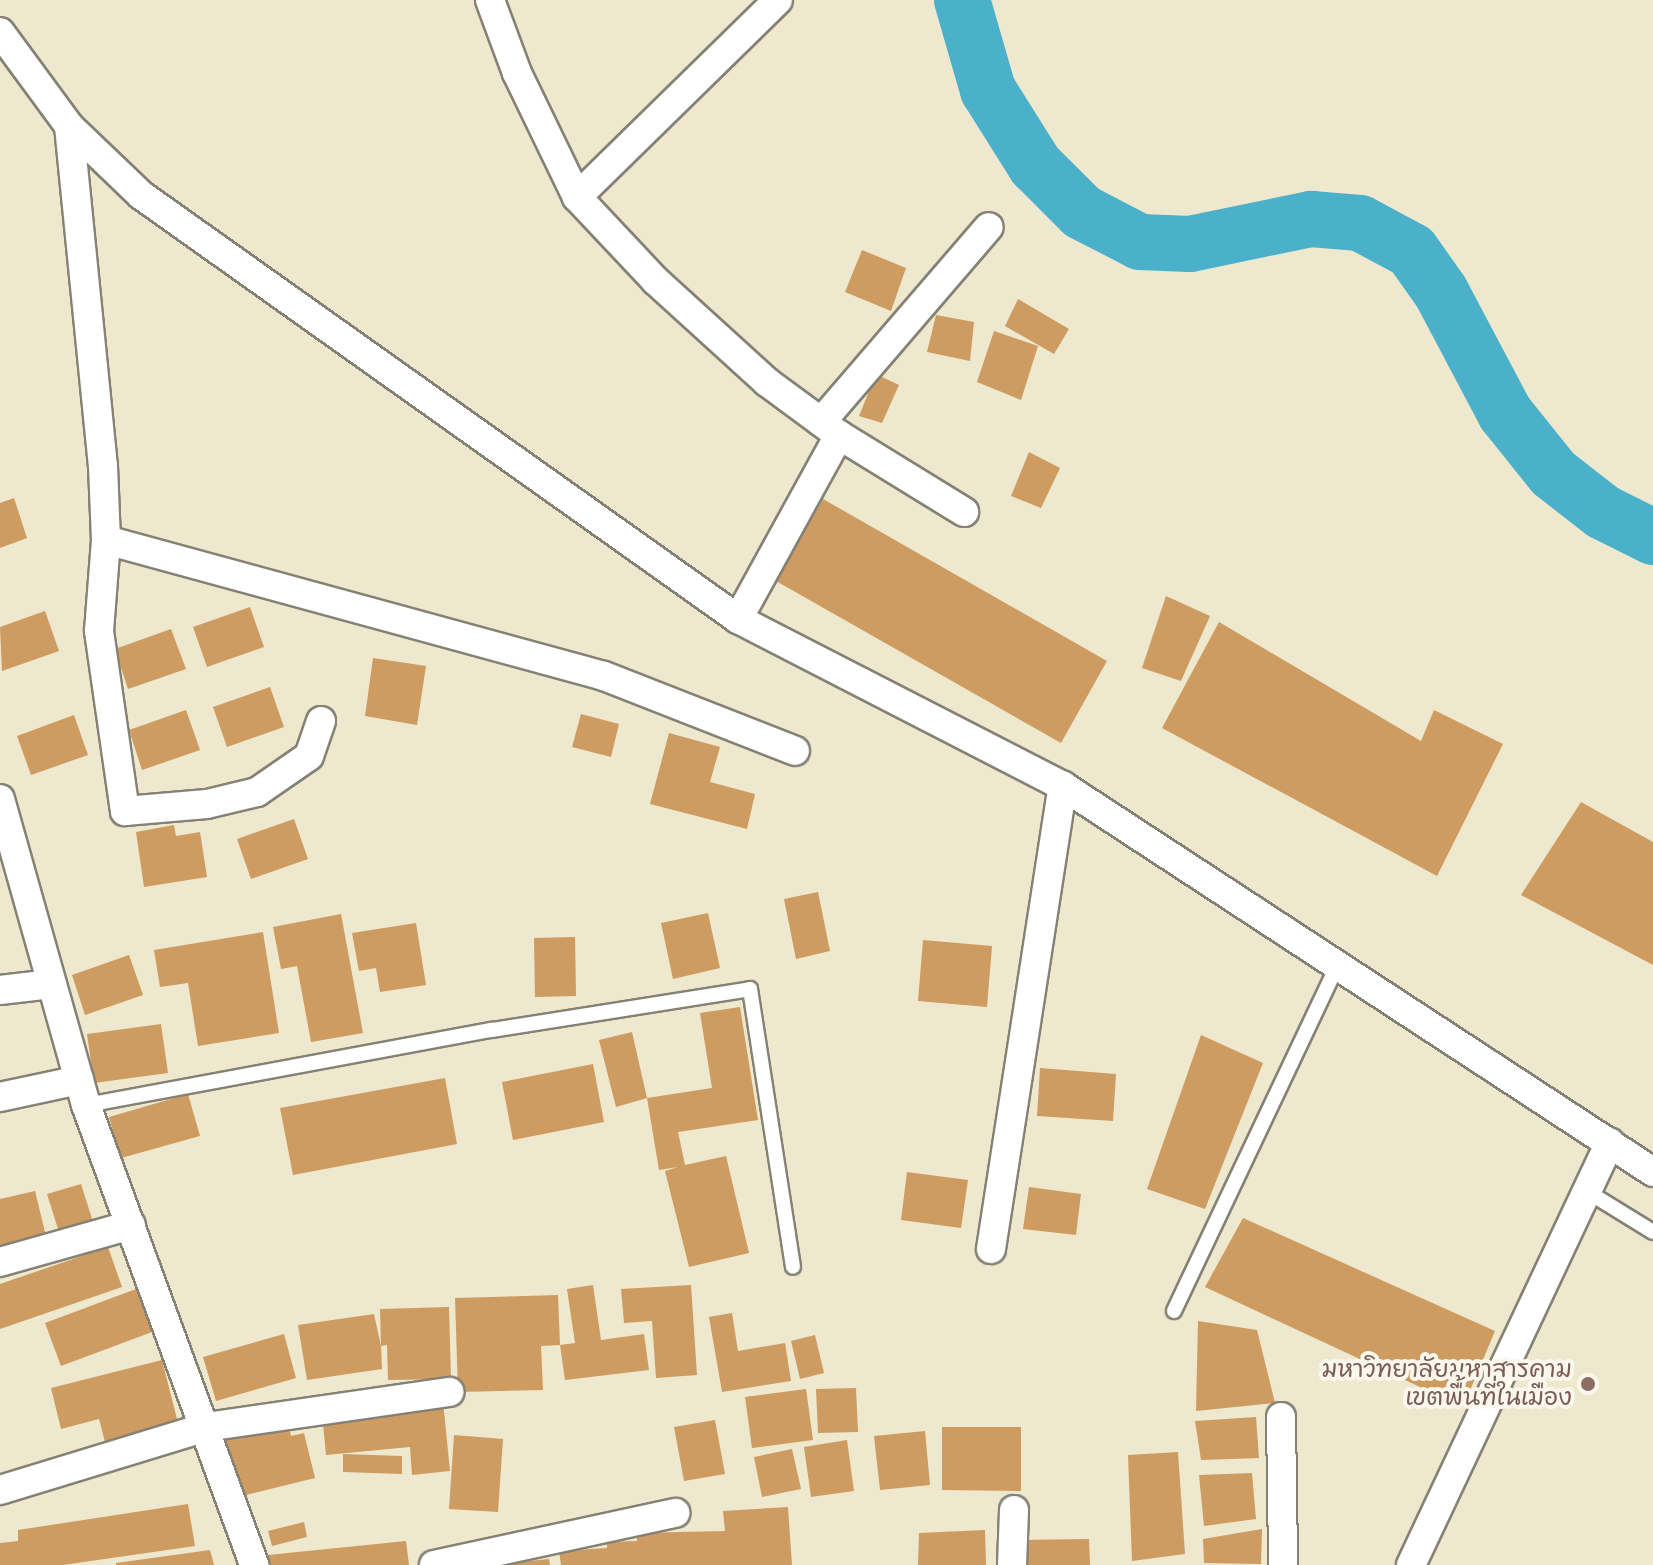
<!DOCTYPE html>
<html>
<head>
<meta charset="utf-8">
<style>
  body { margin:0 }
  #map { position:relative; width:1653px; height:1565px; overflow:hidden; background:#eee8ce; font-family:Pangolin,"Playpen Sans Thai",sans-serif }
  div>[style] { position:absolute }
  .river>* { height:56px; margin:-28px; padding:0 28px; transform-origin:28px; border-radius:28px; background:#4bb0ca }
  .building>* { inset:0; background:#ce9b60 }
  .roads { filter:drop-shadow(2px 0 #858275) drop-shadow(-2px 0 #858275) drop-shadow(0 2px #858275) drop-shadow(0 -2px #858275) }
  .lane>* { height:14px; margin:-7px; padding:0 7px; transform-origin:7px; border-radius:7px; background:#fff }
  .street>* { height:28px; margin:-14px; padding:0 14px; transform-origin:14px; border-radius:14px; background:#fff }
  .dots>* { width:22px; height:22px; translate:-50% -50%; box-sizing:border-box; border:4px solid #fbf7ec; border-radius:50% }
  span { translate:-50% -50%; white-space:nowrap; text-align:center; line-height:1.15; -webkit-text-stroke:8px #fbf7ec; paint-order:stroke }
  .education-label { font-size:24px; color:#785e54 }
  .right { translate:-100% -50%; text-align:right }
</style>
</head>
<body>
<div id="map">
  <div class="river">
    <i style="left:962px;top:0;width:94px;rotate:73.9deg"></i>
    <i style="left:988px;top:90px;width:89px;rotate:57.9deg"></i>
    <i style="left:1035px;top:165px;width:66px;rotate:45deg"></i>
    <i style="left:1082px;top:212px;width:65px;rotate:27.3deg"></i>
    <i style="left:1140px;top:242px;width:50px;rotate:2.3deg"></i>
    <i style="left:1190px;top:244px;width:124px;rotate:-11.7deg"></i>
    <i style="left:1311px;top:219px;width:49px;rotate:4.7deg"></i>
    <i style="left:1360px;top:223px;width:59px;rotate:28.3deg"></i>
    <i style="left:1412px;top:251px;width:50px;rotate:54.7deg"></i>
    <i style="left:1441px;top:292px;width:137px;rotate:62.1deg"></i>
    <i style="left:1505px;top:413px;width:77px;rotate:51.3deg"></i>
    <i style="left:1553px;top:473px;width:63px;rotate:38deg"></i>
    <i style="left:1603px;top:512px;width:56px;rotate:26.6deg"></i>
  </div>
  <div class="building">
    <i style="clip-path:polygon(862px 250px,906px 268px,891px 311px,845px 292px)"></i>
    <i style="clip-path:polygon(1018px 299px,1069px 329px,1054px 354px,1005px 326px)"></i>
    <i style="clip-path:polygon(936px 315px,974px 322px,970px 361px,927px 352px)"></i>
    <i style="clip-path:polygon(994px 331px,1038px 346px,1021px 400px,977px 382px)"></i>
    <i style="clip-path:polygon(876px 374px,899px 385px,882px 423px,859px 416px)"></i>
    <i style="clip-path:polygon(1029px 452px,1060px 468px,1041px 508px,1011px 496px)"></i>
    <i style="clip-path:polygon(14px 498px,27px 538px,0 548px,0 503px)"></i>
    <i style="clip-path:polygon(823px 499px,1107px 661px,1061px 743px,776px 581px)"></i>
    <i style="clip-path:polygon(1166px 596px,1210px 616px,1181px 681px,1142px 668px)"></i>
    <i style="clip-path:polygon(250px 607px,264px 647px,207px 667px,193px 627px)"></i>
    <i style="clip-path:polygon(45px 611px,59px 651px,2px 671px,0 627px)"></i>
    <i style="clip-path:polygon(1219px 622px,1421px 741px,1434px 710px,1503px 744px,1437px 876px,1162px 728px)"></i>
    <i style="clip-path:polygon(171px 629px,186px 669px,128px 689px,115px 649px)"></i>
    <i style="clip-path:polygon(373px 658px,426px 666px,417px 725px,365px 716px)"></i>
    <i style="clip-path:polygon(270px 687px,284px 727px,227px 747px,213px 707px)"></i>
    <i style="clip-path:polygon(186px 710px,200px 750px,142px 770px,129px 730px)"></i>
    <i style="clip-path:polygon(581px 714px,619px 724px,611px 757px,572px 747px)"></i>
    <i style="clip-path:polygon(74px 715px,88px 755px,31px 775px,17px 736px)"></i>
    <i style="clip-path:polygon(669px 733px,720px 747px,710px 782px,755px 794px,747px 829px,650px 804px)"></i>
    <i style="clip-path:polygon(1581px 802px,1653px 842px,1653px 965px,1521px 895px)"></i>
    <i style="clip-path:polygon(294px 819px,308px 859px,251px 879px,237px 839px)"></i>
    <i style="clip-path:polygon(174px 825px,176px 836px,200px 832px,207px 877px,144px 887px,136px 832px)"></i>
    <i style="clip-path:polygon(818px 892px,830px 951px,796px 959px,784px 899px)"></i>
    <i style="clip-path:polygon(708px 913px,720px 968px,673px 979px,661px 923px)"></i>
    <i style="clip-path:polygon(341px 914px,363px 1033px,311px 1042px,297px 966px,281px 969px,273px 927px)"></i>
    <i style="clip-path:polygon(416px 923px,426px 985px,380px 992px,376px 968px,359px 971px,352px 933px)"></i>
    <i style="clip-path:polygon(263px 932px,279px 1033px,198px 1046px,188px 983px,160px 987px,154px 950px)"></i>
    <i style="clip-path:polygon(575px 937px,576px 996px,535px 997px,534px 938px)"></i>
    <i style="clip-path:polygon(923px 940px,992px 946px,987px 1007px,918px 1001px)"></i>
    <i style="clip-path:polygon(129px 955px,143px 995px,85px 1015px,72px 975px)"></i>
    <i style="clip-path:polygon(740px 1007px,758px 1120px,678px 1132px,685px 1165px,726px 1156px,749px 1253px,689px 1267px,665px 1171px,678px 1167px,659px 1170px,647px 1098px,616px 1107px,599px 1040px,632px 1032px,647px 1098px,712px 1088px,700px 1013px)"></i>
    <i style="clip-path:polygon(161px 1024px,168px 1073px,94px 1083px,87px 1034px)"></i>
    <i style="clip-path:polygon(1201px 1035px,1263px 1063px,1205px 1209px,1147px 1189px)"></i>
    <i style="clip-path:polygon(593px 1064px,604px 1122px,513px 1140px,502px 1082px)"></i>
    <i style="clip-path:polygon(1040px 1068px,1116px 1074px,1113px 1121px,1037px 1116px)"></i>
    <i style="clip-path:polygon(445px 1078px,457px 1144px,293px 1175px,280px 1108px)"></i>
    <i style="clip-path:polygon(188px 1094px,200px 1136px,121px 1158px,109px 1117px)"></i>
    <i style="clip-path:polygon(907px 1172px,968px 1180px,961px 1228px,901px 1220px)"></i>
    <i style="clip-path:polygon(81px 1184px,93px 1222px,59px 1232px,47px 1194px)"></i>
    <i style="clip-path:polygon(1029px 1187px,1081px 1194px,1076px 1235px,1023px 1229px)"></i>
    <i style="clip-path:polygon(35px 1191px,47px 1240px,0 1250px,0 1199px)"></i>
    <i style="clip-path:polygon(1243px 1218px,1495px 1331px,1463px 1407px,1205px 1287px)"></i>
    <i style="clip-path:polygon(108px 1247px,122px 1287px,0 1329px,0 1284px)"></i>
    <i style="clip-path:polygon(593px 1285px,601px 1340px,644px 1334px,649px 1370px,565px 1380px,560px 1345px,575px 1343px,567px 1289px)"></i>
    <i style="clip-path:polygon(691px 1285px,697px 1375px,656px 1378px,652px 1321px,624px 1323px,621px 1289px)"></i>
    <i style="clip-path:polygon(136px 1289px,152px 1332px,61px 1366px,45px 1323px)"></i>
    <i style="clip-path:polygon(558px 1295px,560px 1345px,541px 1346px,543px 1390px,458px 1392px,455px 1298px)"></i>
    <i style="clip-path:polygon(449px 1307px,451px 1379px,388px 1380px,387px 1345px,381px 1346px,382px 1369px,307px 1380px,298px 1325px,374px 1314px,381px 1346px,380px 1309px)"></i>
    <i style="clip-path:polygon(732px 1313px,738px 1351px,785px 1343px,791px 1381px,722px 1392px,709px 1317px)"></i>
    <i style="clip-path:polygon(1198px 1321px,1257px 1330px,1275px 1403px,1196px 1411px)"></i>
    <i style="clip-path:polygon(284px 1334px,296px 1378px,216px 1401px,203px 1357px)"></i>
    <i style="clip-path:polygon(815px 1335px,824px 1373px,800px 1379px,791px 1341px)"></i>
    <i style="clip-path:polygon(162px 1360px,178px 1423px,105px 1442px,99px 1419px,61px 1429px,51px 1388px)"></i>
    <i style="clip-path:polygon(856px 1388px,858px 1432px,818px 1433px,816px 1389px)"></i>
    <i style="clip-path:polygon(806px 1389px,813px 1440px,752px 1448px,745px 1397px)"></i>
    <i style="clip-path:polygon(443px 1401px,450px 1471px,412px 1475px,410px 1447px,326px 1455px,322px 1413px)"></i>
    <i style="clip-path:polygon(1256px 1417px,1259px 1458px,1201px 1460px,1195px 1421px)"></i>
    <i style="clip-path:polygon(715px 1420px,725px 1474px,684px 1481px,674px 1427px)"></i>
    <i style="clip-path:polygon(288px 1422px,291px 1436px,304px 1433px,315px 1478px,238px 1497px,224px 1438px)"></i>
    <i style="clip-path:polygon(942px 1427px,1021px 1427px,1021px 1491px,942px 1490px)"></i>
    <i style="clip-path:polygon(925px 1431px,930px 1485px,880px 1490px,874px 1436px)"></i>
    <i style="clip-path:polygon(454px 1435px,503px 1439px,498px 1512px,449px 1509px)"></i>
    <i style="clip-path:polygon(847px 1440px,854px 1491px,811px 1497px,804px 1447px)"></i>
    <i style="clip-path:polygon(792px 1449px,801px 1489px,762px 1497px,754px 1457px)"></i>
    <i style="clip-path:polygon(1178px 1452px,1185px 1554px,1132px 1561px,1128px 1455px)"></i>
    <i style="clip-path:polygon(343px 1454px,402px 1456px,402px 1474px,343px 1472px)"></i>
    <i style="clip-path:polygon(1252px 1473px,1256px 1519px,1204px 1526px,1199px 1475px)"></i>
    <i style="clip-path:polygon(188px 1504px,195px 1546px,63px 1565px,0 1565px,0 1543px,18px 1541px,18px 1530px)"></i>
    <i style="clip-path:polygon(788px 1507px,792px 1565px,561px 1565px,559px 1551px,607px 1548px,607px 1542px,637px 1541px,637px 1533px,725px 1531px,723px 1511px)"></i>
    <i style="clip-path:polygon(304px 1522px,307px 1537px,272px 1546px,268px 1531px)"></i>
    <i style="clip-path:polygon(1262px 1529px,1261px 1564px,1204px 1563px,1203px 1539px)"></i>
    <i style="clip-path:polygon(985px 1530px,986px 1565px,918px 1565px,919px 1533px)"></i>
    <i style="clip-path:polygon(1089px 1539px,1090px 1565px,1019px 1565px,1018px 1540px)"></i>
    <i style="clip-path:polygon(406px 1541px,409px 1565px,269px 1565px,268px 1555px)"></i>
    <i style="clip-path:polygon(210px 1550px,214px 1565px,116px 1565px,116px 1563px)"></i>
    <i style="clip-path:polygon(549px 1559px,550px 1565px,510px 1565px,510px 1563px)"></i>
  </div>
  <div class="roads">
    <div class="lane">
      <i style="left:86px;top:1105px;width:413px;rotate:-10.5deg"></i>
      <i style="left:492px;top:1030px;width:261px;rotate:-9deg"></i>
      <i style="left:750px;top:989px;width:281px;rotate:81.2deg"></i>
      <i style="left:1588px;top:1192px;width:76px;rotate:31.6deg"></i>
      <i style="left:1174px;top:1311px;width:384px;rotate:-64.7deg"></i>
    </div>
    <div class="street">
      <i style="left:490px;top:0;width:78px;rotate:69.7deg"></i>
      <i style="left:517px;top:73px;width:138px;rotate:64.2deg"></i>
      <i style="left:577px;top:197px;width:115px;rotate:46.8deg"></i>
      <i style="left:656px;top:281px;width:150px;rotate:42.3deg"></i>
      <i style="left:767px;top:382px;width:89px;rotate:36.4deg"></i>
      <i style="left:839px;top:435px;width:147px;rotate:31.6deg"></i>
      <i style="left:0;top:32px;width:117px;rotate:53.7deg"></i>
      <i style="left:69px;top:126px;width:100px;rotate:43.8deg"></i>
      <i style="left:141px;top:195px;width:732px;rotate:35.38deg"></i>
      <i style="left:738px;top:619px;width:365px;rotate:27.2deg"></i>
      <i style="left:1063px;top:786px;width:705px;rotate:33.19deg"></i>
      <i style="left:69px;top:126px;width:342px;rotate:84.3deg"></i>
      <i style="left:103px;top:466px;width:74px;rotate:87.7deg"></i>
      <i style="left:106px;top:540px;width:516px;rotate:15.27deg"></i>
      <i style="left:604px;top:676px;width:205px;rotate:21.4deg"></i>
      <i style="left:577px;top:197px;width:281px;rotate:-44.4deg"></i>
      <i style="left:821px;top:422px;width:257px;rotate:-49.3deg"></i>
      <i style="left:106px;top:540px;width:91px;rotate:94.4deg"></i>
      <i style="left:99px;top:631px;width:182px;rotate:81.8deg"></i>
      <i style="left:125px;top:811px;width:82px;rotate:-4.9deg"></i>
      <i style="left:207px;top:804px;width:51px;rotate:-13.5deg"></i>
      <i style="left:257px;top:792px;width:63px;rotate:-34.7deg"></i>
      <i style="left:309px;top:756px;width:37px;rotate:-71deg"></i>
      <i style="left:738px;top:619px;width:210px;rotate:-61.2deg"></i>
      <i style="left:0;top:799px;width:318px;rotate:74.3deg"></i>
      <i style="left:86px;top:1105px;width:490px;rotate:69.9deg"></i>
      <i style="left:0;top:990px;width:52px;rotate:-6.6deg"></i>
      <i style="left:0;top:1097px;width:81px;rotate:-12.1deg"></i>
      <i style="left:991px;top:1249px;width:469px;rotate:-81.2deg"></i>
      <i style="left:0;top:1262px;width:136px;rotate:-15.8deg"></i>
      <i style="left:1281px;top:1417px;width:148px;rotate:89.2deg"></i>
      <i style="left:0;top:1490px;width:215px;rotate:-17deg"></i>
      <i style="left:206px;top:1427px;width:246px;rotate:-8.2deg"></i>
      <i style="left:434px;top:1565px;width:247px;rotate:-12.2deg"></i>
      <i style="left:1012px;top:1565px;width:55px;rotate:-87.9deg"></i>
      <i style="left:1411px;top:1565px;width:467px;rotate:-64.8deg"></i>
    </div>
  </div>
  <div class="dots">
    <i style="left:1588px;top:1384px;background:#8d6e63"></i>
  </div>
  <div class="education-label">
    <span class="right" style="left:1572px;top:1384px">มหาวิทยาลัยมหาสารคาม<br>เขตพื้นที่ในเมือง</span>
  </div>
</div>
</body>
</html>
